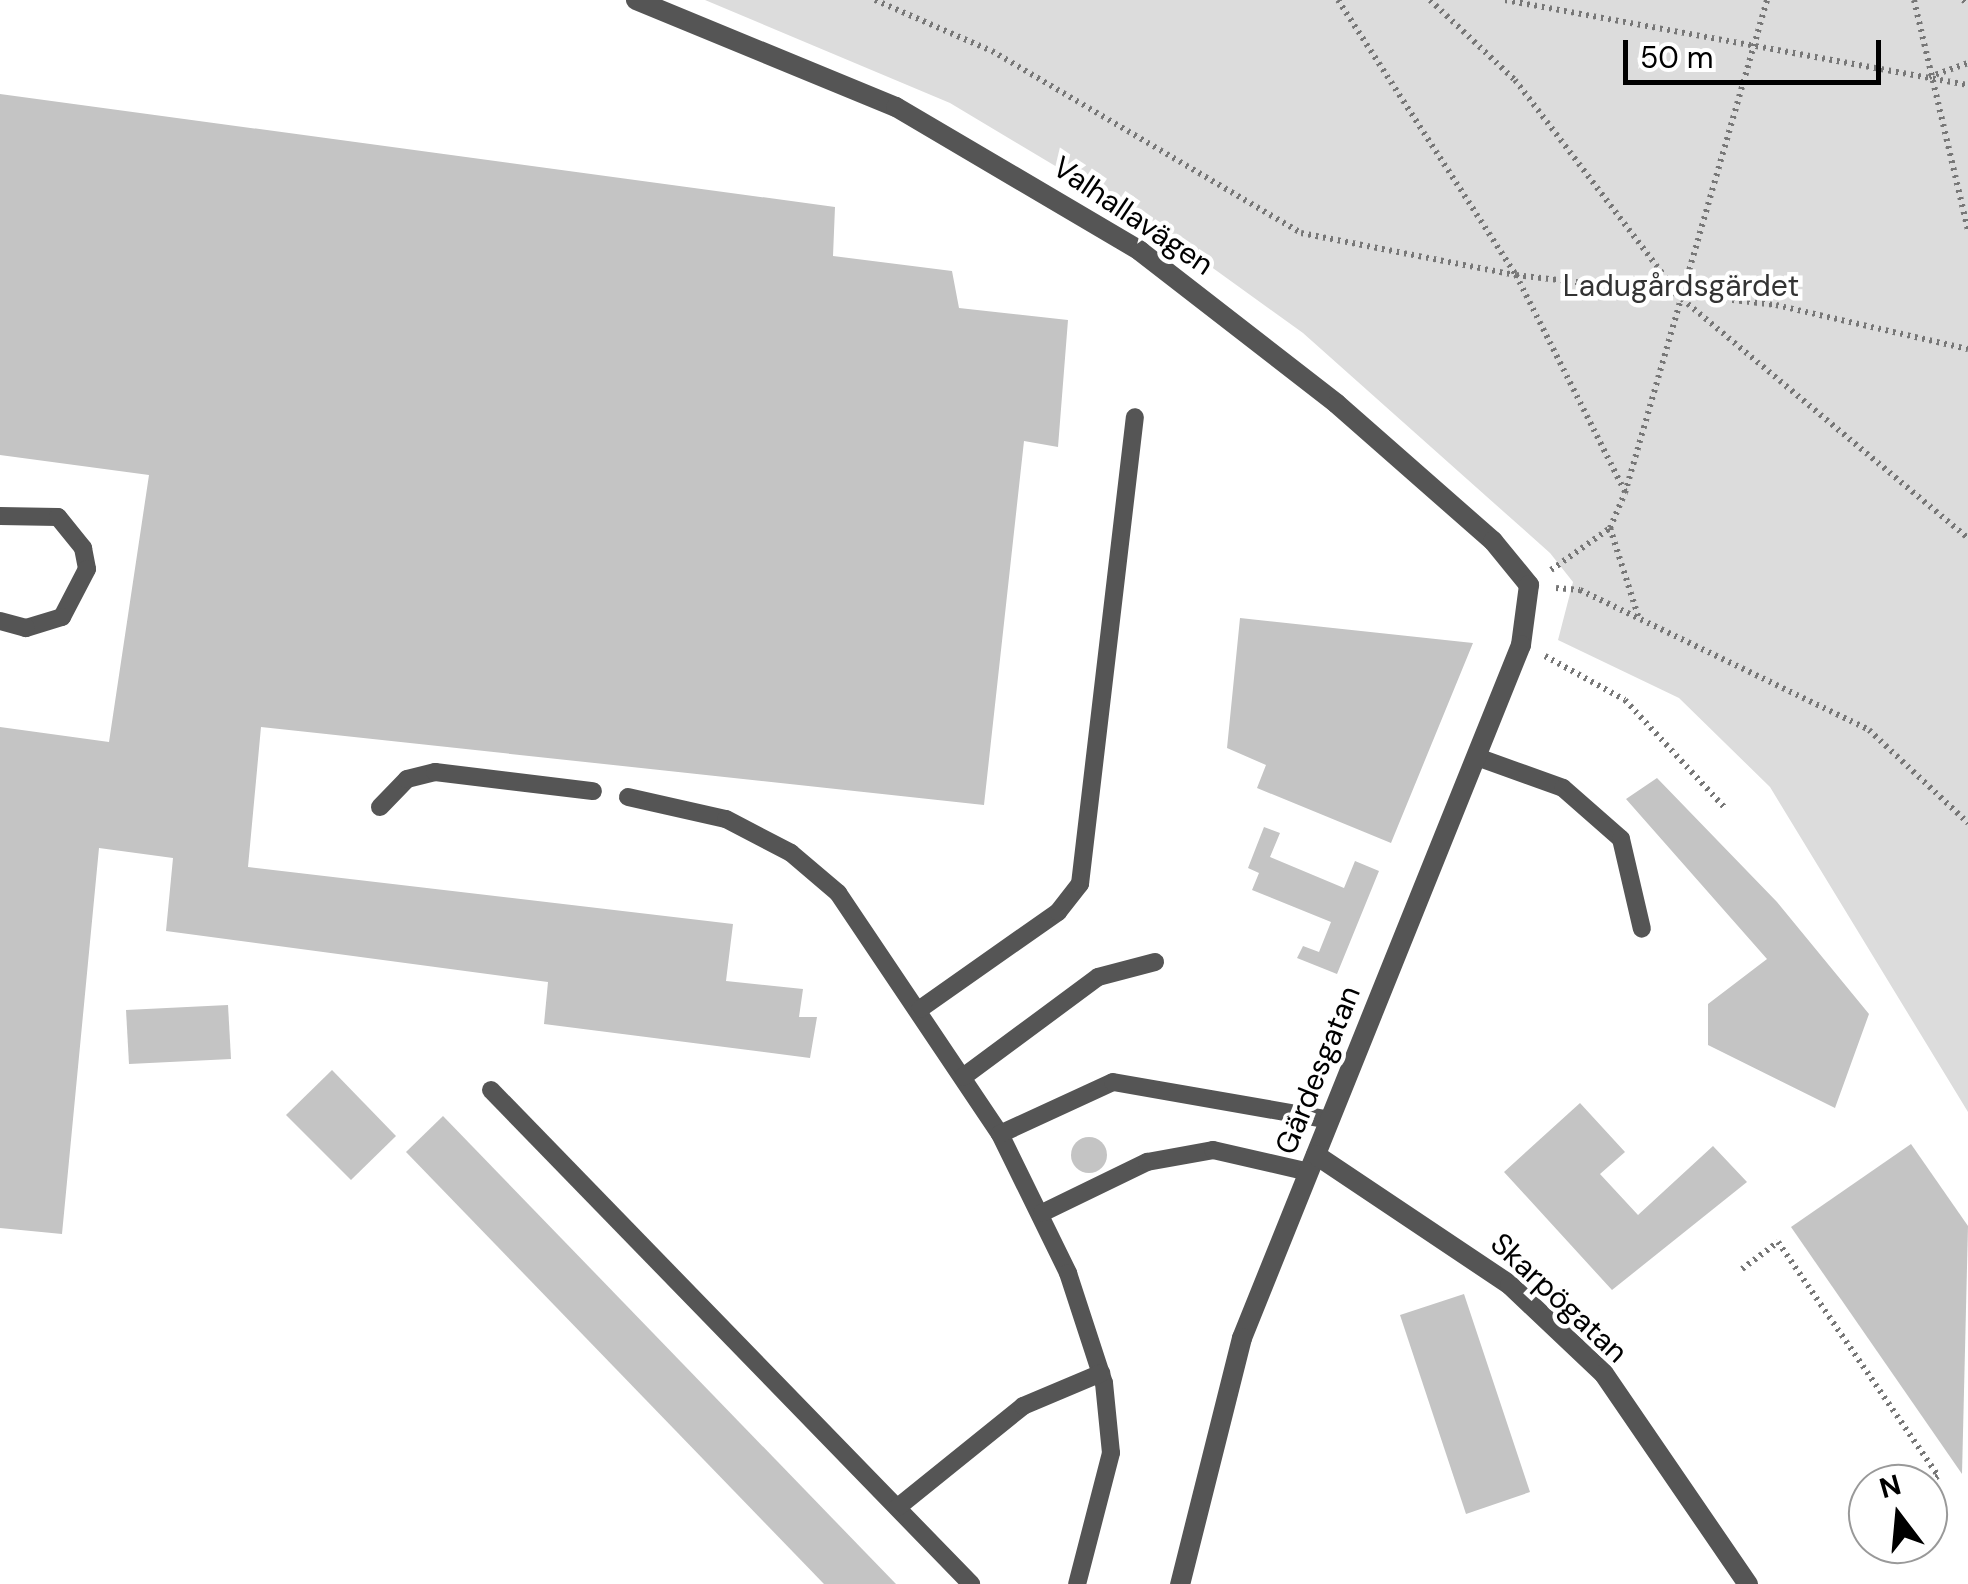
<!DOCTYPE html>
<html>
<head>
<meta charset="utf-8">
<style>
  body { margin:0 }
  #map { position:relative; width:1968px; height:1584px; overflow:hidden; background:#fff; font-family:"DM Sans",sans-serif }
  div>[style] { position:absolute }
  .green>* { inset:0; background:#dcdcdc }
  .building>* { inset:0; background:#c4c4c4 }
  .round { border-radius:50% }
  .path>* { height:6px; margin-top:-3px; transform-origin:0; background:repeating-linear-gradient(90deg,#777 0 2.5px,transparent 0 7.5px) }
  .service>* { height:18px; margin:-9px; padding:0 9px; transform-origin:9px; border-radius:9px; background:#555 }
  .minor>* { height:20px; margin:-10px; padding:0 10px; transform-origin:10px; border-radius:10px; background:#555 }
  span { translate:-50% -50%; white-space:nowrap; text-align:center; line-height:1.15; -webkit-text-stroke:9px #fff; paint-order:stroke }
  .street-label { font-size:30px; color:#000 }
  .park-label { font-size:30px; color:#333 }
  .north { position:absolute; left:1848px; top:1464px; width:100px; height:100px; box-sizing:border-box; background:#fff; border:2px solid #999; border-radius:50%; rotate:344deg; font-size:28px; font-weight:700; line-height:40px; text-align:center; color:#000 }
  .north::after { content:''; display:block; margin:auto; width:35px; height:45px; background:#000; clip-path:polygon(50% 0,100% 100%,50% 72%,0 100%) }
  .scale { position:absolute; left:1623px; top:40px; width:258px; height:45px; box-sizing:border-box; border:5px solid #000; border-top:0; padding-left:12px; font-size:30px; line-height:35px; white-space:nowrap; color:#000; -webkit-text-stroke:8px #fff; paint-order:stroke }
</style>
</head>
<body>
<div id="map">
  <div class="green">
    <i style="clip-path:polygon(705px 0,1968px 0,1968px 1112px,1770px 787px,1679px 698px,1558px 640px,1573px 582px,1550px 553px,1303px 333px,1149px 222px,950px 103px)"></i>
  </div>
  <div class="building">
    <i style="clip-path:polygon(0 94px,835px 207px,833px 256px,952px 271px,959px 308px,1068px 320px,1058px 447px,1024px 441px,984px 805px,261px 727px,248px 867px,733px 924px,726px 981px,803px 989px,799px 1017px,817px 1017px,810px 1058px,544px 1024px,548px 982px,166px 931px,173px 858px,99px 848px,62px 1234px,0 1228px,0 727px,109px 742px,149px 475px,0 455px)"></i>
    <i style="clip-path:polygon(1240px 618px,1473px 643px,1391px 843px,1257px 788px,1266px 765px,1227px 748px)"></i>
    <i style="clip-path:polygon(1657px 778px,1777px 902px,1869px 1014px,1835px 1108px,1708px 1045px,1708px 1004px,1767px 959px,1626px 799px)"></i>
    <i style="clip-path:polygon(1264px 827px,1280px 833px,1270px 857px,1344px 888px,1355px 861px,1379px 871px,1337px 974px,1297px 958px,1303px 946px,1319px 952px,1331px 922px,1252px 890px,1259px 873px,1248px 868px)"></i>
    <i style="clip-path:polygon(228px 1005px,231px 1059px,129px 1064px,126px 1010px)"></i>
    <i style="clip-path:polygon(332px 1070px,396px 1136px,351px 1180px,286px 1115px)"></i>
    <i style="clip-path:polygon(1580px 1103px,1625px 1152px,1600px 1174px,1638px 1215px,1713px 1146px,1747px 1182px,1612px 1290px,1504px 1172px)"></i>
    <i style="clip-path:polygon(443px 1116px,896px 1584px,824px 1584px,406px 1152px)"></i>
    <i class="round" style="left:1071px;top:1137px;width:36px;height:36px"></i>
    <i style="clip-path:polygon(1911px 1144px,1968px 1226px,1962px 1474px,1791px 1227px)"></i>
    <i style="clip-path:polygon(1464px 1294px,1530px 1492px,1466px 1514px,1400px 1315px)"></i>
  </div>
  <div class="path">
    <i style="left:875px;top:0;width:128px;rotate:23.6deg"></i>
    <i style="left:992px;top:51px;width:359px;rotate:30.5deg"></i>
    <i style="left:1301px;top:233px;width:219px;rotate:11.1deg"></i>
    <i style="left:1516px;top:275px;width:262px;rotate:6.6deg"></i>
    <i style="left:1776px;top:305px;width:197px;rotate:12.9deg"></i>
    <i style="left:1338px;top:0;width:328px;rotate:57.1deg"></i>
    <i style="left:1516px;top:275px;width:243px;rotate:63.3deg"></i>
    <i style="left:1430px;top:0;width:117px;rotate:43.3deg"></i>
    <i style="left:1515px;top:80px;width:275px;rotate:52.7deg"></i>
    <i style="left:1682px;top:299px;width:373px;rotate:39.9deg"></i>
    <i style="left:1505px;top:0;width:471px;rotate:10.4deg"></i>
    <i style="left:1914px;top:0;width:237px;rotate:76.8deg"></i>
    <i style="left:1963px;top:0;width:6px;rotate:39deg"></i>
    <i style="left:1929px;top:77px;width:41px;rotate:-19.7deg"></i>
    <i style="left:1610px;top:528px;width:96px;rotate:72.3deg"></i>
    <i style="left:1551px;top:570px;width:72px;rotate:-35.4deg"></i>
    <i style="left:1610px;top:528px;width:38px;rotate:-67deg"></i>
    <i style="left:1625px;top:493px;width:513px;rotate:-73.93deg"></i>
    <i style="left:1556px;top:588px;width:24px;rotate:5deg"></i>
    <i style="left:1580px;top:590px;width:321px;rotate:25.8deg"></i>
    <i style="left:1869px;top:730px;width:136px;rotate:43.2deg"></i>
    <i style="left:1545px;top:656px;width:91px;rotate:28.8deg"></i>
    <i style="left:1625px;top:700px;width:147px;rotate:47.2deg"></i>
    <i style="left:1742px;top:1269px;width:45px;rotate:-36.9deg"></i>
    <i style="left:1778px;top:1242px;width:283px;rotate:55.6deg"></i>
    <i style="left:1938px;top:1476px;width:15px;rotate:148deg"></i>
  </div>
  <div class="service">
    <i style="left:0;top:516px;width:58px;rotate:1deg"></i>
    <i style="left:58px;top:517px;width:40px;rotate:51deg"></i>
    <i style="left:83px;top:548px;width:21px;rotate:79deg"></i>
    <i style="left:87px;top:569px;width:54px;rotate:117.5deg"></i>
    <i style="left:62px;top:617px;width:38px;rotate:163deg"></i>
    <i style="left:26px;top:628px;width:27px;rotate:-165deg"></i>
    <i style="left:1477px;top:757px;width:91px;rotate:19.8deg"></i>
    <i style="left:1563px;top:788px;width:77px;rotate:41.3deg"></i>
    <i style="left:1621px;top:839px;width:92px;rotate:76.9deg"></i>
    <i style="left:628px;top:797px;width:100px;rotate:12.7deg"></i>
    <i style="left:726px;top:819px;width:73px;rotate:27.6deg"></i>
    <i style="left:791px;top:853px;width:62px;rotate:40.4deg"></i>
    <i style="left:838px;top:893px;width:290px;rotate:56.1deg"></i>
    <i style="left:1000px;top:1134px;width:155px;rotate:63.9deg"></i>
    <i style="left:1068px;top:1273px;width:116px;rotate:71.9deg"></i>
    <i style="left:1104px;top:1383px;width:70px;rotate:84.3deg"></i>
    <i style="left:1111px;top:1453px;width:135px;rotate:104.5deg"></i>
    <i style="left:380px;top:807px;width:39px;rotate:-46deg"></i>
    <i style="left:407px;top:779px;width:29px;rotate:-14deg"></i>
    <i style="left:435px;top:772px;width:159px;rotate:6.9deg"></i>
    <i style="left:920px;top:1009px;width:169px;rotate:-35.1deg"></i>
    <i style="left:1058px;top:912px;width:36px;rotate:-52deg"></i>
    <i style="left:1080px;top:884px;width:470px;rotate:-83.3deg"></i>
    <i style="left:963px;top:1077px;width:168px;rotate:-36.5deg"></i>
    <i style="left:1098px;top:977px;width:59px;rotate:-14.7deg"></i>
    <i style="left:491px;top:1090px;width:689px;rotate:45.82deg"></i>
    <i style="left:1000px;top:1134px;width:124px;rotate:-24.7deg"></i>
    <i style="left:1113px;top:1082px;width:220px;rotate:9.9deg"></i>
    <i style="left:1042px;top:1213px;width:117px;rotate:-25.9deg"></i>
    <i style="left:1147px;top:1162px;width:67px;rotate:-10.3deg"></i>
    <i style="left:1213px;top:1150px;width:98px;rotate:12.9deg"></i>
    <i style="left:898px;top:1507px;width:161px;rotate:-38.9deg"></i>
    <i style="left:1023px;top:1406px;width:85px;rotate:-22.9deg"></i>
  </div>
  <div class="minor">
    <i style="left:636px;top:0;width:281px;rotate:22.4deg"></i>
    <i style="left:896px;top:107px;width:283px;rotate:30.5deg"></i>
    <i style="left:1140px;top:251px;width:249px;rotate:37.8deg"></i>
    <i style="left:1337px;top:404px;width:208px;rotate:41.3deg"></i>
    <i style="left:1493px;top:541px;width:57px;rotate:50.7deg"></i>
    <i style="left:1529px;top:585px;width:61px;rotate:97.6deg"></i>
    <i style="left:1521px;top:645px;width:747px;rotate:111.93deg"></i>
    <i style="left:1242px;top:1338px;width:254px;rotate:104.1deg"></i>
    <i style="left:1316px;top:1155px;width:234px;rotate:33.8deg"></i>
    <i style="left:1510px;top:1285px;width:129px;rotate:43.4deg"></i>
    <i style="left:1604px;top:1374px;width:255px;rotate:55.6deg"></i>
  </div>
  <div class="street-label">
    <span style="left:1133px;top:216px;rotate:34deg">Valhallavägen</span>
    <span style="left:1318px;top:1070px;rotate:-68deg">Gärdesgatan</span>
    <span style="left:1559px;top:1298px;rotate:43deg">Skarpögatan</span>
  </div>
  <div class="park-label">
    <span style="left:1681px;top:286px">Ladugårdsgärdet</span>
  </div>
  <div class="north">N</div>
  <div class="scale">50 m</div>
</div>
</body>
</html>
